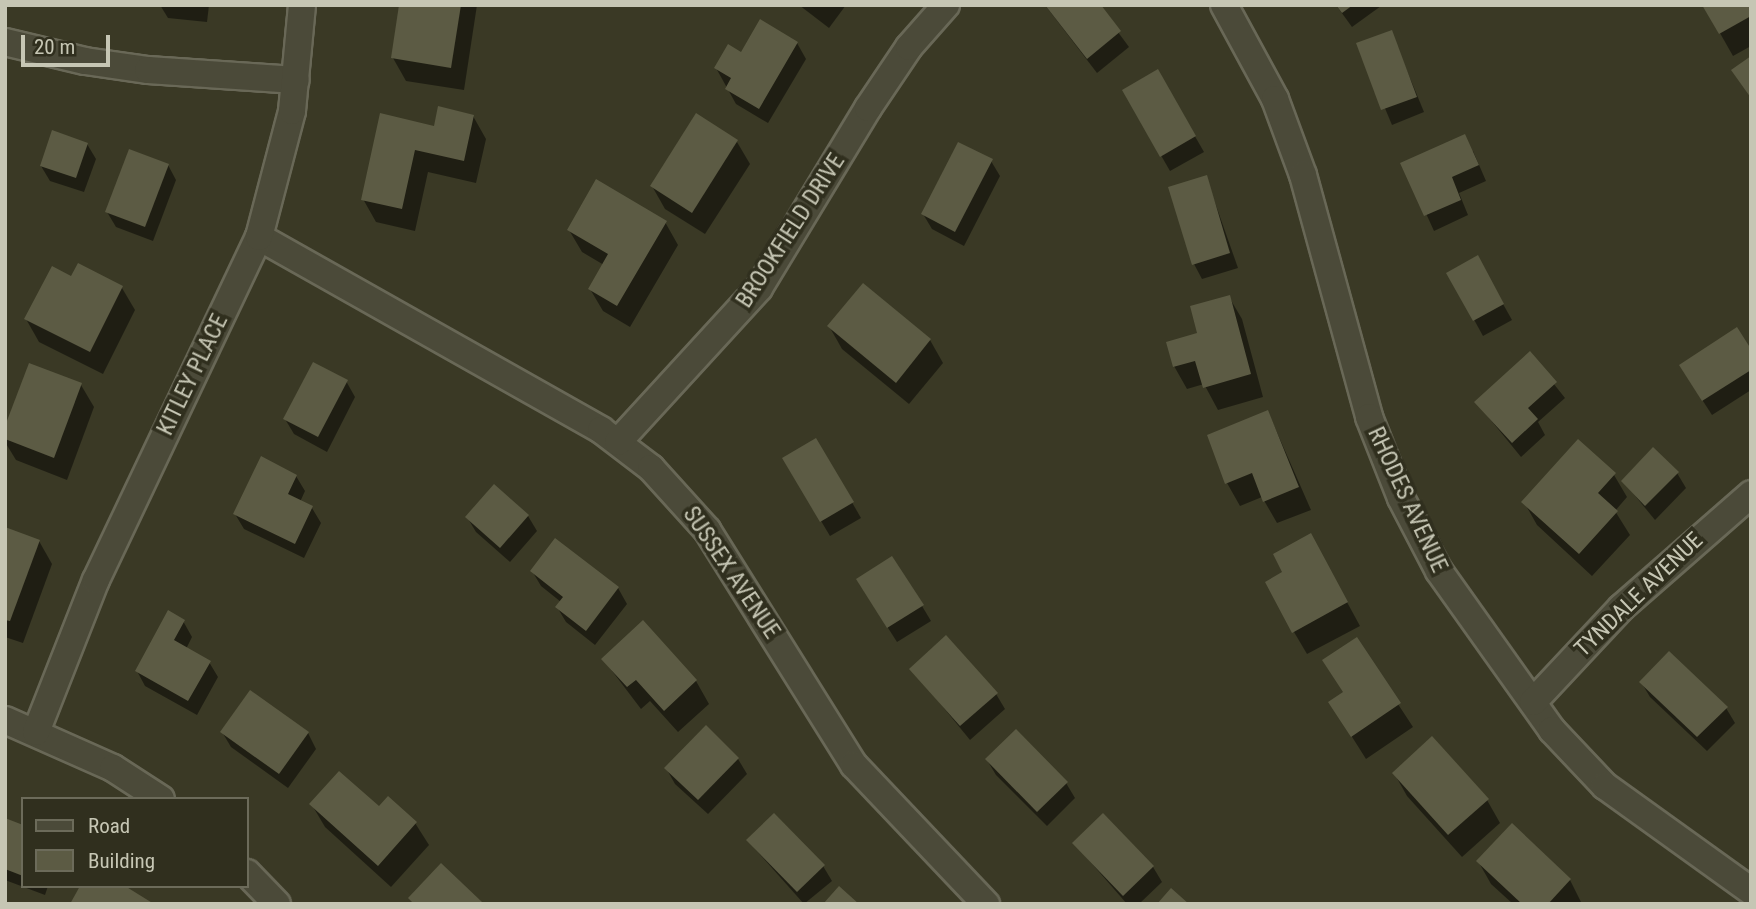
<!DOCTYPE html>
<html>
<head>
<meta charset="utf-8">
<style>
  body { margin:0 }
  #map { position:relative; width:1756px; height:909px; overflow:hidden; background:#3a3925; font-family:"Roboto Condensed",sans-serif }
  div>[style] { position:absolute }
  .shadow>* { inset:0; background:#0007 }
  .building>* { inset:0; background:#5c5b44 }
  .roads { filter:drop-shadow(2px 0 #696857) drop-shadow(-2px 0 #696857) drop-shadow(0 2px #696857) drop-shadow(0 -2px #696857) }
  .minor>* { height:26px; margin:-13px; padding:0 13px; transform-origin:13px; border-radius:13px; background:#4b4a39 }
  span { translate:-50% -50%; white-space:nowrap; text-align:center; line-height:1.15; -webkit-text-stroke:7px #302f1e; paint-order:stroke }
  .street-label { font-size:23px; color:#c6c6b4 }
  .frame { position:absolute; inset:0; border:7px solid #c6c6b4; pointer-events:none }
  .legend { position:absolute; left:21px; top:797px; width:228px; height:91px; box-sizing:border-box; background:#302f1e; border:2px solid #6c6b5a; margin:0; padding:9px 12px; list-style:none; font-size:21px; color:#c6c6b4 }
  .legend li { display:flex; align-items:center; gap:14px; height:35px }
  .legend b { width:35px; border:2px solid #6c6b5a }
  .scale { position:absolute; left:21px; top:35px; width:89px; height:32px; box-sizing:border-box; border:4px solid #c6c6b4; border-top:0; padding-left:9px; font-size:21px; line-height:24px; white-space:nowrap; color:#c6c6b4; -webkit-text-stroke:5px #302f1e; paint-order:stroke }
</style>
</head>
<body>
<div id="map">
  <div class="shadow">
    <i style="clip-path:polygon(160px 5px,209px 5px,207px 22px,168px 18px)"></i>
    <i style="clip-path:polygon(401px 5px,477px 5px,464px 90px,406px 81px,393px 58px)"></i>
    <i style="clip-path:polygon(799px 5px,846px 5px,829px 28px)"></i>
    <i style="clip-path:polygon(1045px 5px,1098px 5px,1129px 47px,1097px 73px)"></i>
    <i style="clip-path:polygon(1336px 5px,1380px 5px,1381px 6px,1352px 27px)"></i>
    <i style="clip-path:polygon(1704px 5px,1751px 5px,1751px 46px,1733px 56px)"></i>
    <i style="clip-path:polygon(1391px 32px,1424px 112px,1392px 125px,1358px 44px)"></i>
    <i style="clip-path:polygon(797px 43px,806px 59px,768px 123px,736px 104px,716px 68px,742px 54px)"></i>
    <i style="clip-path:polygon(1158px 72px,1204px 152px,1170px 171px,1124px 91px)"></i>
    <i style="clip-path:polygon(473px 116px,486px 139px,476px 183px,428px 172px,415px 231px,376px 222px,363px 199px,435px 128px)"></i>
    <i style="clip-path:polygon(737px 142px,750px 164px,705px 234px,665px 209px,652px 186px)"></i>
    <i style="clip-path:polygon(87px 144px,96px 159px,84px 192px,50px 181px,41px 166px)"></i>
    <i style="clip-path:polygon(1473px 151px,1486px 181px,1459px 193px,1468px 215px,1434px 231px,1403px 163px)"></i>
    <i style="clip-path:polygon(991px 161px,1000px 176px,964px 246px,932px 229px,923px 214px)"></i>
    <i style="clip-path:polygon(168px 165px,176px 180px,153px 241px,116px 227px,107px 212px)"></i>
    <i style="clip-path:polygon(1206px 177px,1238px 268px,1202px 279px,1194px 264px)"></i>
    <i style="clip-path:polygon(665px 222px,678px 245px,630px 327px,603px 311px,590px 289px,604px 265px,582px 252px,569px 230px)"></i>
    <i style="clip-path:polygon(1477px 258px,1512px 320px,1483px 336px,1449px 274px)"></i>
    <i style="clip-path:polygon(72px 278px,122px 288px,135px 310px,103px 374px,39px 342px,26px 319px)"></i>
    <i style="clip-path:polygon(1229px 297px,1242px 319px,1263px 397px,1218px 410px,1204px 384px,1187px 389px,1174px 366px)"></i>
    <i style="clip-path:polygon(829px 326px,930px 340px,943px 363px,909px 404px,842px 349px)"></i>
    <i style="clip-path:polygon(1751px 352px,1751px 390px,1712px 415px,1690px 381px)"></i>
    <i style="clip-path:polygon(1530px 354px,1565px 398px,1538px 422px,1545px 435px,1521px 457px,1476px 402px)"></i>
    <i style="clip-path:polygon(346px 381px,355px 397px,327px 452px,294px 434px,285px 419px)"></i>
    <i style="clip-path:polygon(81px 385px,94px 407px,67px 480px,16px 460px,5px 442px,5px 431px)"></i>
    <i style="clip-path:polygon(1268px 412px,1311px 510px,1277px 523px,1262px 497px,1240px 506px,1227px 483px)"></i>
    <i style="clip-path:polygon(816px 440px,861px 518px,830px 536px,784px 459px)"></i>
    <i style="clip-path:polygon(1677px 473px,1686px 488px,1655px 520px,1623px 481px)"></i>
    <i style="clip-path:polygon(1614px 475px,1627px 497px,1615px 511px,1630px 535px,1592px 576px,1537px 525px,1524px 502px)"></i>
    <i style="clip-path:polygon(296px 476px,305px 491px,300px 502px,312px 508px,321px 523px,304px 558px,244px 529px,235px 514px)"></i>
    <i style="clip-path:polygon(528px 516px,537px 531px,510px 562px,476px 532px,467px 517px)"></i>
    <i style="clip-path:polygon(5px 529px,39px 541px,52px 564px,23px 643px,5px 637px)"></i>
    <i style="clip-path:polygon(1323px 558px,1360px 626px,1307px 654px,1294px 632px)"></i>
    <i style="clip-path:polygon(532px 571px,618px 588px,627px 604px,595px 645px,566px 622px,557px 607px,561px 602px,541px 586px)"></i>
    <i style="clip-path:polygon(867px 595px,922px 606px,931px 621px,897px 642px)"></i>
    <i style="clip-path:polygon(183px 621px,192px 637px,186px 649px,209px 662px,218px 677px,197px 715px,145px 686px,137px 671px)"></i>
    <i style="clip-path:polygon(643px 623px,696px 681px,709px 704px,678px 732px,650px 701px,641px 709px,603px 659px)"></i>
    <i style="clip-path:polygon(1356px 640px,1413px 727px,1366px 759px,1330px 702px,1344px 693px)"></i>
    <i style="clip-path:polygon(912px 669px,996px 694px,1005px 709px,970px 740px)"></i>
    <i style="clip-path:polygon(1641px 682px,1726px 708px,1735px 723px,1707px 751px,1650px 697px)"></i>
    <i style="clip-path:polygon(222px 732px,308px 733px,316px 749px,288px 788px,231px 747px)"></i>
    <i style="clip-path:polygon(738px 759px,747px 774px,708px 814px,675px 784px,666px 768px)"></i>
    <i style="clip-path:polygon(987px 760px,1066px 783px,1075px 798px,1047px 826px,996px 775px)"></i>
    <i style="clip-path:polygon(1394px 773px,1487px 800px,1500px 823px,1462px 857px,1407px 796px)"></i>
    <i style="clip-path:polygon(312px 805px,379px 809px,415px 823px,429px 845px,391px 887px,325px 827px)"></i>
    <i style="clip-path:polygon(5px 820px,23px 827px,23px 886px,48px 886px,45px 895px,5px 880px)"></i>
    <i style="clip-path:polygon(1512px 825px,1570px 880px,1582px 904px,1513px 904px,1491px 884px,1478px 861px)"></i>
    <i style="clip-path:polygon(748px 841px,823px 866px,832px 881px,804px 904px)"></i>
    <i style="clip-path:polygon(1074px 843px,1153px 867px,1162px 882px,1139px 904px,1127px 904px)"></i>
  </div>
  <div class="building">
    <i style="clip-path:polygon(399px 5px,461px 5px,451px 68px,391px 58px)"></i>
    <i style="clip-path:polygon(1045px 5px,1101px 5px,1121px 31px,1087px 59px)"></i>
    <i style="clip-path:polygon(1336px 5px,1353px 5px,1342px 13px)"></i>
    <i style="clip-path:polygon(1702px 5px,1751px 5px,1751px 16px,1719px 34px)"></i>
    <i style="clip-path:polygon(760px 19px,798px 42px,759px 109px,725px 89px,731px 78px,714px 68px,728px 44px,741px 52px)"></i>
    <i style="clip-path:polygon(1392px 30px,1417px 97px,1381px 110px,1356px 43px)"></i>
    <i style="clip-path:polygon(1751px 56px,1751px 98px,1731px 70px)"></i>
    <i style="clip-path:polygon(1158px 69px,1196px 136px,1160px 157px,1122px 90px)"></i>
    <i style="clip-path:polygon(438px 106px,474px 115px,464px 161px,415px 150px,402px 209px,361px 200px,380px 113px,434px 126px)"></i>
    <i style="clip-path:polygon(696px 113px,738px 140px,692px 213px,650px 186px)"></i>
    <i style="clip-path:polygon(52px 130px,88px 143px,76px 178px,40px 166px)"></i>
    <i style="clip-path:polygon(1465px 134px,1479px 165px,1452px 177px,1461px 200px,1424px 216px,1400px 163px)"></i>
    <i style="clip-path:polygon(958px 142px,993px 159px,955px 232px,921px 214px)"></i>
    <i style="clip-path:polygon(129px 149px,169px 164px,145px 227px,105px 212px)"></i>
    <i style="clip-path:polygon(1207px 175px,1230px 253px,1192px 265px,1168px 187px)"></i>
    <i style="clip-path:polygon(596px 179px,667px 221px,617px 306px,588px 289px,608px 254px,567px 230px)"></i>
    <i style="clip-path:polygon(1478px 255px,1504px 304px,1473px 321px,1446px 273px)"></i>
    <i style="clip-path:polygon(78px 263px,123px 286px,90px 352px,24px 319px,52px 266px,71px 276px)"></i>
    <i style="clip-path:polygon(863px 283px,931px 339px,896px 383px,827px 326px)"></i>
    <i style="clip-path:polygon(1230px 295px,1251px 374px,1203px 388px,1195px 361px,1173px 367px,1166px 342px,1197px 333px,1190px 306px)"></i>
    <i style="clip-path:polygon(1737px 327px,1751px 349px,1751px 370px,1702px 401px,1679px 365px)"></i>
    <i style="clip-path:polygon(1530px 351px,1557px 382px,1528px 408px,1538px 419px,1512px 443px,1474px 402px)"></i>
    <i style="clip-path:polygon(313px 362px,348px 380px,318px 437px,283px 419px)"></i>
    <i style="clip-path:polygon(29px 363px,82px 383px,54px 458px,5px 439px,5px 426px)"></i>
    <i style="clip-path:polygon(1268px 410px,1299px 487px,1263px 502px,1252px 473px,1225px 484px,1207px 435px)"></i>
    <i style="clip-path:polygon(816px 438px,854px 502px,820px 522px,782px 458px)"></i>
    <i style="clip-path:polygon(1578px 439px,1616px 473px,1598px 493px,1618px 511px,1579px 554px,1521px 502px)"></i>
    <i style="clip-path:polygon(1653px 447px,1679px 472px,1645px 506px,1621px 481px)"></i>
    <i style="clip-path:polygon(261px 456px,297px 475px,288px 494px,313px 506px,295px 544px,233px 514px)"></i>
    <i style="clip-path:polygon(494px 484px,529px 515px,500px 548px,465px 517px)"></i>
    <i style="clip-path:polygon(5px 527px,40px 540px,10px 621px,5px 620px)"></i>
    <i style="clip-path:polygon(1311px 533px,1348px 602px,1292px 633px,1265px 582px,1282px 572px,1273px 554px)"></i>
    <i style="clip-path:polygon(555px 538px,619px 587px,586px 631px,555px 607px,563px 597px,530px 571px)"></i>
    <i style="clip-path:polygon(892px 556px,924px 605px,887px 628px,856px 579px)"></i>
    <i style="clip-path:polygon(168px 610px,185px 620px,174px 640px,211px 661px,188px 701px,135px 671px)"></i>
    <i style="clip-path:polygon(643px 620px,697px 680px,664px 711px,636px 680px,627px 687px,601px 659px)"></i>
    <i style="clip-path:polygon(946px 635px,998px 693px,960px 726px,909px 669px)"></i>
    <i style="clip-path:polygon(1357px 637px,1401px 703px,1351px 737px,1328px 702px,1343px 692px,1322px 660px)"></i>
    <i style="clip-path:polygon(1669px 651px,1728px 707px,1697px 737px,1639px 682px)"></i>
    <i style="clip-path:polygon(250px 690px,309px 732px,279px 774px,220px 732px)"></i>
    <i style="clip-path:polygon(706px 725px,739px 758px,698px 800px,664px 768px)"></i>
    <i style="clip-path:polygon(1016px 729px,1068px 782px,1037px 812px,985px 759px)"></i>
    <i style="clip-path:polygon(1432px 736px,1489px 799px,1448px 835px,1392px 773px)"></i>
    <i style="clip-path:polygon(339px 771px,379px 806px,388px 796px,417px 822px,378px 866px,309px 804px)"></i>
    <i style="clip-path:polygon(774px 813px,825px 865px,797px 892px,746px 840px)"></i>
    <i style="clip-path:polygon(1103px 813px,1154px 866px,1123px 896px,1072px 843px)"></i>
    <i style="clip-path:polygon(5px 818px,23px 825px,23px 876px,5px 869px)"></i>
    <i style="clip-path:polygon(1512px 823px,1571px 879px,1548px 904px,1522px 904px,1476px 861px)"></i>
    <i style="clip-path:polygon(441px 863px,482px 902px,481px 904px,414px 904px,408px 898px)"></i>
    <i style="clip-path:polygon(80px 886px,125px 886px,154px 904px,70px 904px)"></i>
    <i style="clip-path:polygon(839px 886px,859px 904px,823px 904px)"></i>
    <i style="clip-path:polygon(1171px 888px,1189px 904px,1157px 904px)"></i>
  </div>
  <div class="roads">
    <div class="minor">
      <i style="left:1224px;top:5px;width:107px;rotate:61.5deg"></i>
      <i style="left:1275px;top:99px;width:81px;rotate:69.8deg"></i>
      <i style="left:1303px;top:175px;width:251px;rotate:74.7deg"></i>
      <i style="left:1369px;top:417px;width:87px;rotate:68.4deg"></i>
      <i style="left:1401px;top:498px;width:82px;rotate:62.5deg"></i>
      <i style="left:1439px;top:571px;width:195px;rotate:54.6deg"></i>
      <i style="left:1552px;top:730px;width:77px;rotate:46.6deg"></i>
      <i style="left:1605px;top:786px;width:180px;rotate:35.7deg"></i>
      <i style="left:5px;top:42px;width:82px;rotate:13.4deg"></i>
      <i style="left:85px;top:61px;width:64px;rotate:8.1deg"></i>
      <i style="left:148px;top:70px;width:148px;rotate:3.9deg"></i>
      <i style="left:259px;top:237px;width:393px;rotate:29.4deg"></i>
      <i style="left:601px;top:430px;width:63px;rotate:37.2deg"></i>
      <i style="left:651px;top:468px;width:84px;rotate:47.9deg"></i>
      <i style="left:707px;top:530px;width:277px;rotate:58deg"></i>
      <i style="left:854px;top:765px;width:192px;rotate:46.5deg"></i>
      <i style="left:618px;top:442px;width:209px;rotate:-47.5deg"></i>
      <i style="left:759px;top:288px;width:210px;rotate:-58.8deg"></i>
      <i style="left:868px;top:108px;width:73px;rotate:-56.1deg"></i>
      <i style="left:909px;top:47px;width:56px;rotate:-48.6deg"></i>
      <i style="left:1533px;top:702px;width:129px;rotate:-46.9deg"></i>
      <i style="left:1621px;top:608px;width:173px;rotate:-41.2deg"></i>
      <i style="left:5px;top:720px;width:118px;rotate:24deg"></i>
      <i style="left:113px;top:768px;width:57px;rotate:32.9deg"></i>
      <i style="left:36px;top:732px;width:163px;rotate:-68.5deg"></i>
      <i style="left:96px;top:580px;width:380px;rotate:-64.6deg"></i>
      <i style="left:259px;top:237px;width:130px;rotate:-75.3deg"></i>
      <i style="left:292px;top:111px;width:106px;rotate:-84.6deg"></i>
      <i style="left:247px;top:873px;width:43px;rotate:45.9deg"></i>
    </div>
  </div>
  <div class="street-label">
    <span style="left:791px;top:231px;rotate:-57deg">BROOKFIELD DRIVE</span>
    <span style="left:193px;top:375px;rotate:-64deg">KITLEY PLACE</span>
    <span style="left:1407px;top:500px;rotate:65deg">RHODES AVENUE</span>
    <span style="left:731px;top:573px;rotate:56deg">SUSSEX AVENUE</span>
    <span style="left:1639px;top:595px;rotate:-44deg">TYNDALE AVENUE</span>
  </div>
  <div class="frame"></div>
  <ul class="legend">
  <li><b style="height:9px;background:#4b4a39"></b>Road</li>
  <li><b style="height:19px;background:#5c5b44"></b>Building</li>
  </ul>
  <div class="scale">20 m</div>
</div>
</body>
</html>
